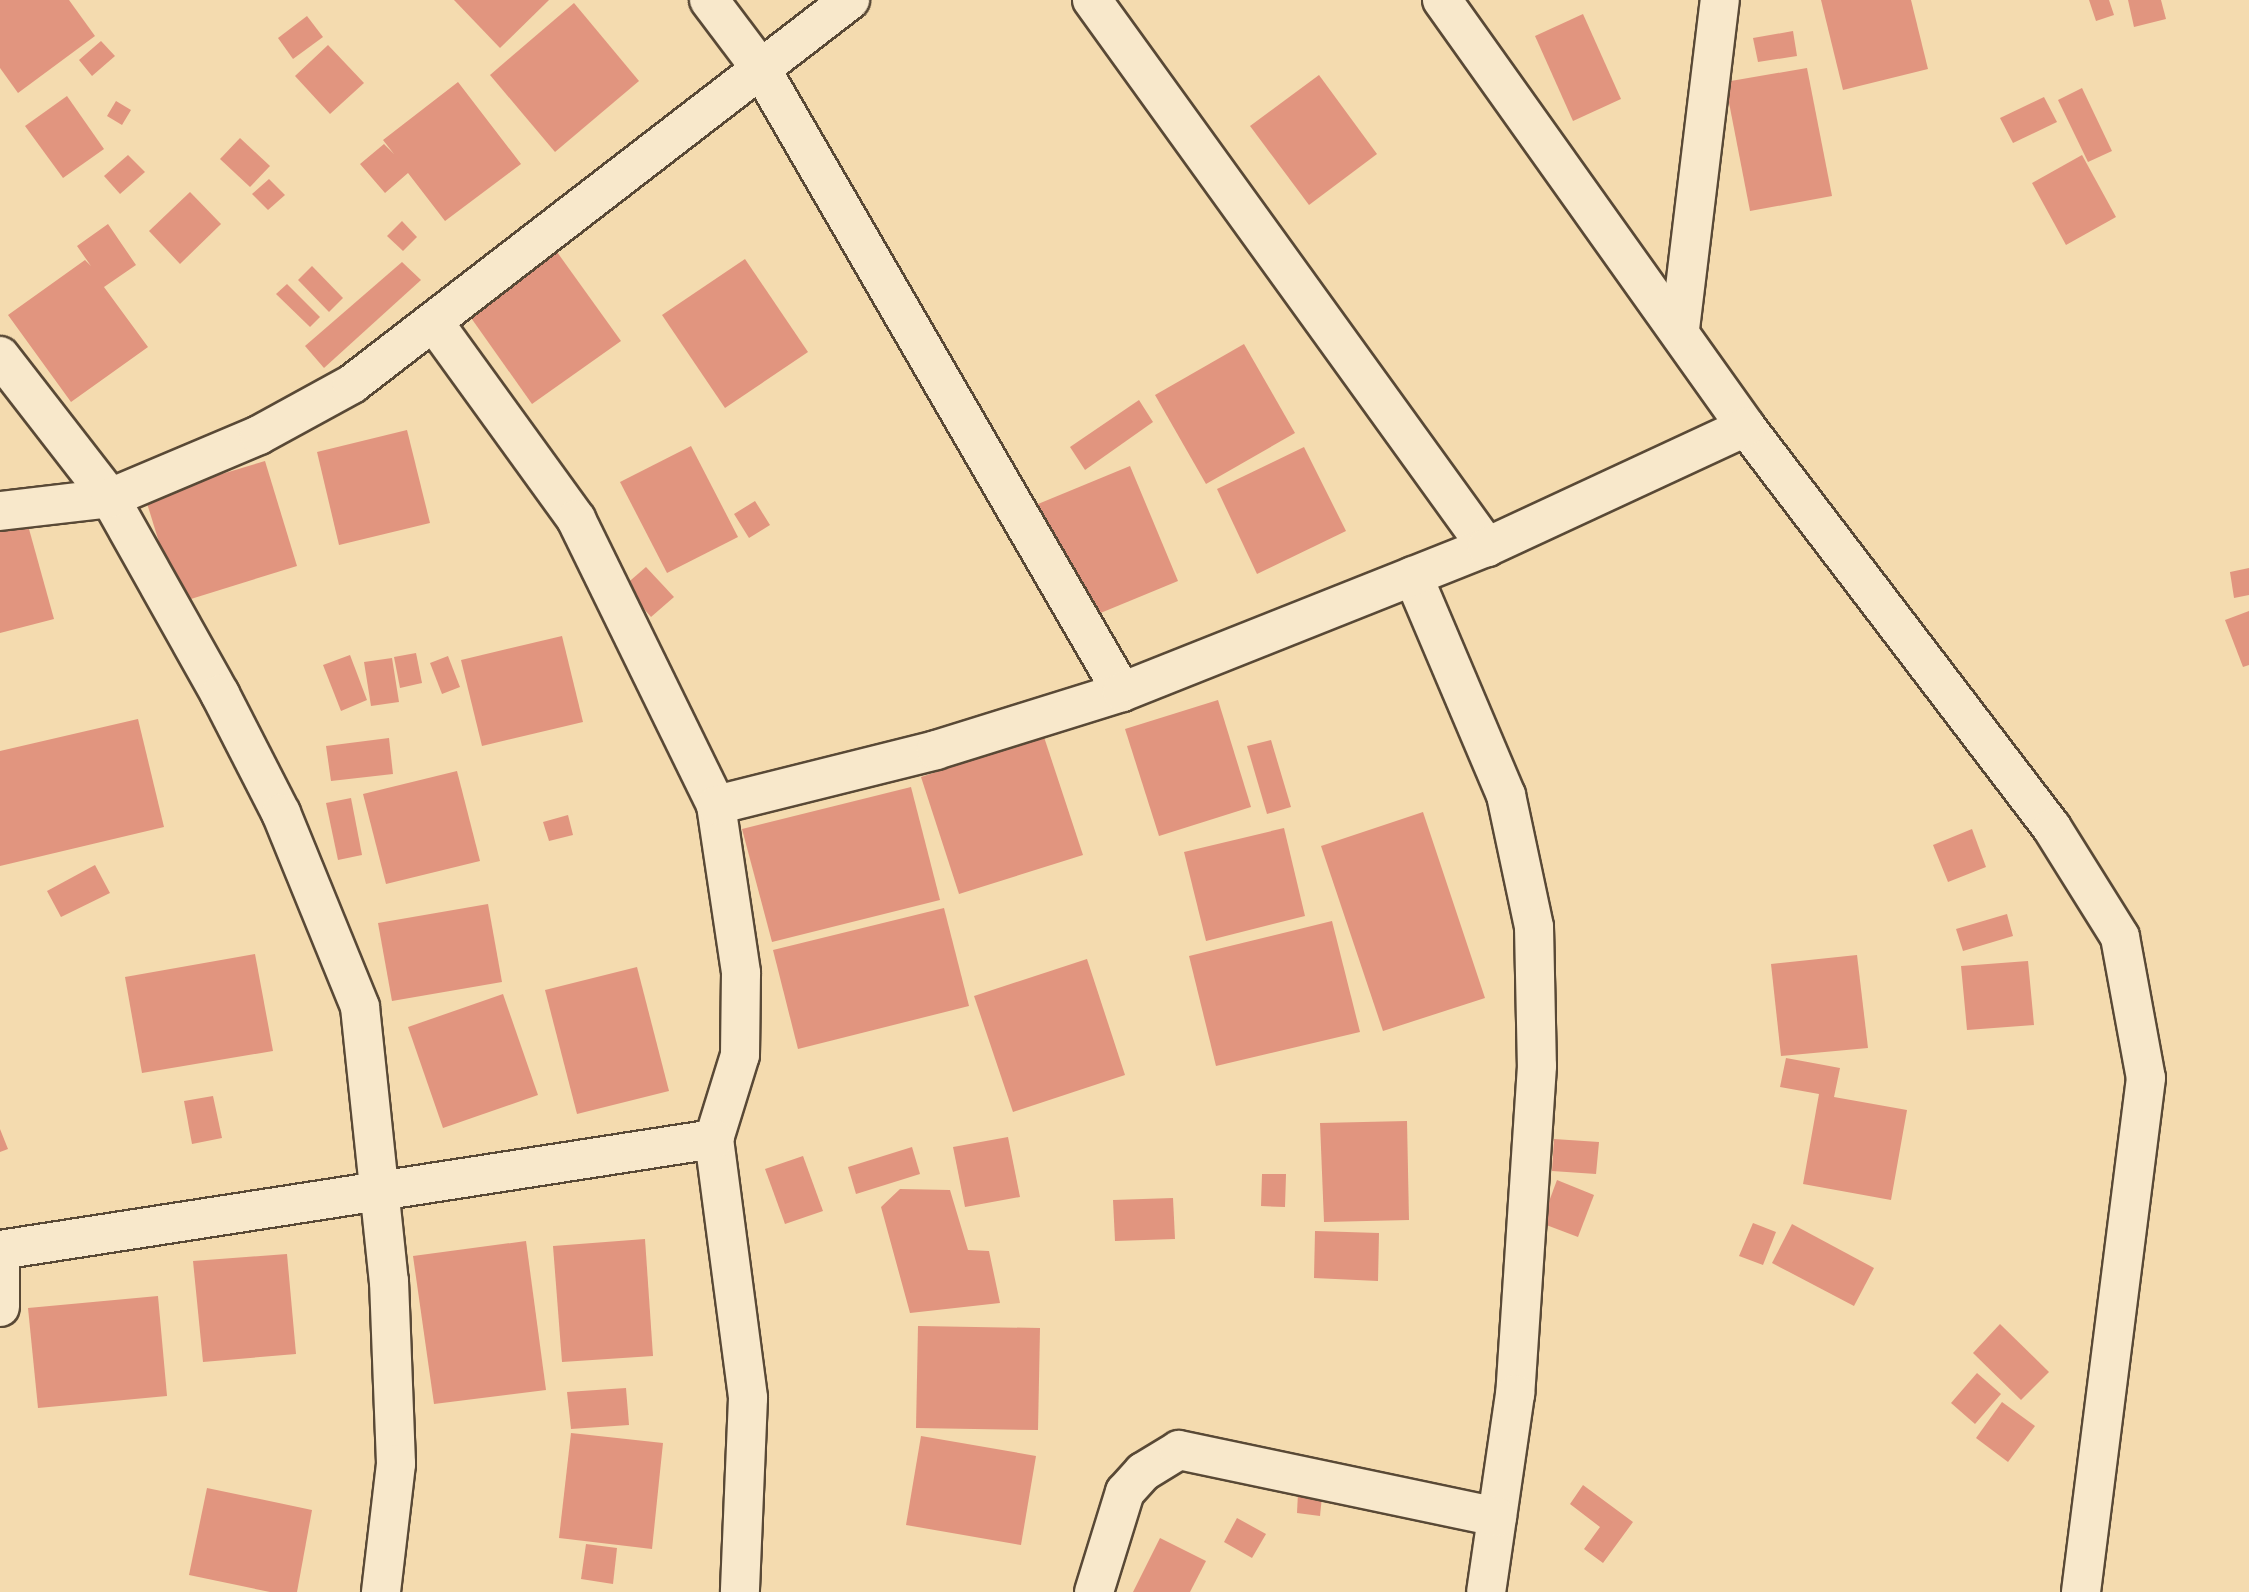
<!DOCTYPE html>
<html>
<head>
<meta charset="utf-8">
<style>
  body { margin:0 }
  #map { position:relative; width:2249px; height:1592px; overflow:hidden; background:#f4dbaf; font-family:"Gentium Book Plus",serif }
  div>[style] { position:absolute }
  .building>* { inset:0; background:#e1957f }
  .roads { filter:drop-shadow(2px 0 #594936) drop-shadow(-2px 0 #594936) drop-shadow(0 2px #594936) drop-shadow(0 -2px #594936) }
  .minor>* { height:38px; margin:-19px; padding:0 19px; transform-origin:19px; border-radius:19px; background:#f8e8cb }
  span { translate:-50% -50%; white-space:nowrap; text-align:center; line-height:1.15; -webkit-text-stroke:5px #f8e8cb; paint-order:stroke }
</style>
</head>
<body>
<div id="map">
  <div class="building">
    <i style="clip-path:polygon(0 0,69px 0,95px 36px,18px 93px,0 68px)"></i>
    <i style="clip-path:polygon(454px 0,549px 0,500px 48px)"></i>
    <i style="clip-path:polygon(1821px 0,1911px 0,1928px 69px,1843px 90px)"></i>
    <i style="clip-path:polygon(2089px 0,2109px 0,2114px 15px,2096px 21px)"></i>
    <i style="clip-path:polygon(2128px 0,2161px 0,2166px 19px,2134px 27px)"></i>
    <i style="clip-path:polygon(574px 3px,639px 81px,555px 152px,490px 75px)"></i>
    <i style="clip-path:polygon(1583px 14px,1621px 99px,1573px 121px,1535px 36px)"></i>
    <i style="clip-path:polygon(307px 16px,323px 37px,293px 59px,278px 38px)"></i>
    <i style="clip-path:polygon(1793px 31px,1797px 56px,1758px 62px,1753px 38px)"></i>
    <i style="clip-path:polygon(101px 41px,115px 56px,92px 76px,79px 60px)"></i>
    <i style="clip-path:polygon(328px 45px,364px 83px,330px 114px,295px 76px)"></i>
    <i style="clip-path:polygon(1807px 68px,1832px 196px,1750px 211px,1725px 82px)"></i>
    <i style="clip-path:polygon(1319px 75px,1377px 154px,1309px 205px,1250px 126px)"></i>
    <i style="clip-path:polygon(458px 82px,521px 164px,445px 221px,408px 173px,385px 193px,360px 164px,384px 144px,394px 154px,383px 140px)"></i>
    <i style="clip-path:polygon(2082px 88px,2112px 151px,2088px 162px,2058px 100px)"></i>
    <i style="clip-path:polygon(67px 96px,104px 149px,63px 178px,25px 126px)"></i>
    <i style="clip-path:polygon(2044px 97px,2057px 122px,2013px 143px,2000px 118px)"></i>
    <i style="clip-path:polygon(116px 101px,131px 110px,122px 125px,107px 116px)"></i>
    <i style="clip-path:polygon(240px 138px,270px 166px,250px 187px,220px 159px)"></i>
    <i style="clip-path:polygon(128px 155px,145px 172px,120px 194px,104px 176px)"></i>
    <i style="clip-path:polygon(2082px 155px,2116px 217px,2066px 245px,2032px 183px)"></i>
    <i style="clip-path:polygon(269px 179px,285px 195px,268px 210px,252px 194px)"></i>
    <i style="clip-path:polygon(190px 192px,221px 224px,180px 264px,149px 231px)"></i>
    <i style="clip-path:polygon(402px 221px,417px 237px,403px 251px,387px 236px)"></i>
    <i style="clip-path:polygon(108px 224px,136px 265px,104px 287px,148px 347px,71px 402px,8px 315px,85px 260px,91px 266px,77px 246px)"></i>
    <i style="clip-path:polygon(557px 252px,621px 341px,532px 404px,469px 315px)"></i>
    <i style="clip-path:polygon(745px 259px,808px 352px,725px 408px,662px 315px)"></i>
    <i style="clip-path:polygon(402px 262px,421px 280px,324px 368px,305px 346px)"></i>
    <i style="clip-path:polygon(312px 266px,343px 298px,329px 312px,298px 280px)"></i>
    <i style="clip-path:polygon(287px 284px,320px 317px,310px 327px,276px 294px)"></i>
    <i style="clip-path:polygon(1244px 344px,1295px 433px,1206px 484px,1155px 395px)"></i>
    <i style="clip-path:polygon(1139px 400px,1153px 422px,1085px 470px,1070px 447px)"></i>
    <i style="clip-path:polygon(407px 430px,430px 523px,339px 545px,317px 452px)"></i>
    <i style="clip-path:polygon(691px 446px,738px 537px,667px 573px,620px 482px)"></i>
    <i style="clip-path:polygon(1304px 447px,1346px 531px,1257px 574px,1217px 489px)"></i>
    <i style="clip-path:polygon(265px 461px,297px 566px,178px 603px,145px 497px)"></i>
    <i style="clip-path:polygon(1130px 466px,1178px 581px,1086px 619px,1038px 504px)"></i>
    <i style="clip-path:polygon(755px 501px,770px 525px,749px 538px,734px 514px)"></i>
    <i style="clip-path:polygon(24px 511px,54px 619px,0 633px,0 517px)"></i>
    <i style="clip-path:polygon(646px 567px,674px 597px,651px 617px,624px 586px)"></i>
    <i style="clip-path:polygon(2249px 568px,2249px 595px,2234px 598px,2230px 572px)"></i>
    <i style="clip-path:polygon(2249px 611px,2249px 665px,2243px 667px,2225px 620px)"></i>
    <i style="clip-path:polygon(562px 636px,583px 722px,482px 746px,461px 660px)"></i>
    <i style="clip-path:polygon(416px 653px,422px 683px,400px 688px,394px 657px)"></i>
    <i style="clip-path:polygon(350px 655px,367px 700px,341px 711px,323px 665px)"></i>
    <i style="clip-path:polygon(448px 656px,460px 687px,442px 694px,430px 663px)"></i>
    <i style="clip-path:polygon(392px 658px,399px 702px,371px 706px,364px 662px)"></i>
    <i style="clip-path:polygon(1218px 700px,1251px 807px,1159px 836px,1125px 729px)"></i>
    <i style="clip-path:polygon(138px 719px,164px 827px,0 866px,0 751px)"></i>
    <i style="clip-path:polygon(1044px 737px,1083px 855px,959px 894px,921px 777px)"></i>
    <i style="clip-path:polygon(389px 738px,393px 774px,331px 781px,326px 746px)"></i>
    <i style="clip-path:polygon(1271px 740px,1291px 807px,1267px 814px,1247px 746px)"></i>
    <i style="clip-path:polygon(457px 771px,480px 861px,386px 884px,363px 794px)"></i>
    <i style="clip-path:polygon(911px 787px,940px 900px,772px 942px,742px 829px)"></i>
    <i style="clip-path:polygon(351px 798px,362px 855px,338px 860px,326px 803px)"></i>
    <i style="clip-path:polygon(1423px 812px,1485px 998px,1383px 1031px,1321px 846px)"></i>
    <i style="clip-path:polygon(568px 815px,573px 835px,549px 841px,543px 822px)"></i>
    <i style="clip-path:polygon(1284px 828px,1305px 916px,1206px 941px,1184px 852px)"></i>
    <i style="clip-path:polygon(1972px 829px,1986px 867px,1948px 882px,1933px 845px)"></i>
    <i style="clip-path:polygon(95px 865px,110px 893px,61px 917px,47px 891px)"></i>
    <i style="clip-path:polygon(488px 904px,502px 982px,392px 1001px,378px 923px)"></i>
    <i style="clip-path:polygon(944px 908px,969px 1006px,798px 1049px,773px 950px)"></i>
    <i style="clip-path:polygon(2007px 914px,2013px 936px,1963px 951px,1956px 929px)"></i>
    <i style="clip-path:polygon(1332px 921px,1360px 1032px,1216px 1066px,1189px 956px)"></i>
    <i style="clip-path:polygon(255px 954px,273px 1051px,142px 1073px,125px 977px)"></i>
    <i style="clip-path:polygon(1857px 955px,1868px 1048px,1781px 1056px,1771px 964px)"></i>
    <i style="clip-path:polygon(1087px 959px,1125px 1075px,1013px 1112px,974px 996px)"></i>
    <i style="clip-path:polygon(2028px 961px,2034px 1025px,1967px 1030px,1961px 966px)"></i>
    <i style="clip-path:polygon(637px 967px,669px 1091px,577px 1114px,545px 990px)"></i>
    <i style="clip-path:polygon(503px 994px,538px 1095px,443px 1128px,408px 1027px)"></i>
    <i style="clip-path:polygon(1786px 1058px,1840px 1068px,1834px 1097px,1907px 1110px,1891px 1200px,1803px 1184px,1819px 1094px,1780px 1087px)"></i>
    <i style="clip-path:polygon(213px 1096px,222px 1138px,192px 1144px,184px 1101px)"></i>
    <i style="clip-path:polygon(1407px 1121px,1409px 1220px,1324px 1222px,1320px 1123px)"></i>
    <i style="clip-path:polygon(0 1129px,8px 1149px,0 1152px)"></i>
    <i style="clip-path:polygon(1008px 1137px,1020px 1197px,965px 1207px,953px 1147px)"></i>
    <i style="clip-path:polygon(1554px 1139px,1599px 1142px,1596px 1174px,1552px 1171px)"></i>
    <i style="clip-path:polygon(912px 1147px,920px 1174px,856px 1194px,848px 1167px)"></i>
    <i style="clip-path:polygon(803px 1156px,823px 1211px,785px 1224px,765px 1169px)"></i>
    <i style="clip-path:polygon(1262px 1174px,1286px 1174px,1285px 1207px,1261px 1206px)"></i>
    <i style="clip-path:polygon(1557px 1180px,1594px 1195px,1578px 1237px,1541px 1223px)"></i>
    <i style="clip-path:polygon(900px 1189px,950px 1190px,968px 1250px,989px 1251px,1000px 1303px,910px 1313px,881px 1207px)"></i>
    <i style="clip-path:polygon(1173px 1198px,1175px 1239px,1115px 1241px,1113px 1200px)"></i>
    <i style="clip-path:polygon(1753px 1223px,1776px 1232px,1763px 1265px,1739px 1256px)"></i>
    <i style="clip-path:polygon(1792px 1224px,1874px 1268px,1854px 1306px,1772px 1263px)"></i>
    <i style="clip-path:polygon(1315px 1231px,1379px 1233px,1378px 1281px,1314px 1278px)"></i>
    <i style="clip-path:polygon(645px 1239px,653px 1356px,562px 1362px,553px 1246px)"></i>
    <i style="clip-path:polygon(526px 1241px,546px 1390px,434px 1404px,413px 1256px)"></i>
    <i style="clip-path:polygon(287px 1254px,296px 1354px,203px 1362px,193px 1261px)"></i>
    <i style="clip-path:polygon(158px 1296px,167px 1396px,38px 1408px,28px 1308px)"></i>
    <i style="clip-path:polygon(2000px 1324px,2049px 1372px,2021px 1400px,1973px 1353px)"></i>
    <i style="clip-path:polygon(918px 1326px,1040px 1328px,1038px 1430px,916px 1428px)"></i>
    <i style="clip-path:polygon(1977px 1373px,2001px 1394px,1975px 1424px,1951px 1403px)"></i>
    <i style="clip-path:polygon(626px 1388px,629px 1425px,571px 1429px,567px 1392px)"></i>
    <i style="clip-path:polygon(2002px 1402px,2035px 1426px,2008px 1462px,1976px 1438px)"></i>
    <i style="clip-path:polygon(571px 1433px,663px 1443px,652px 1549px,559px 1538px)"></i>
    <i style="clip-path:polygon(921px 1436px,1036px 1456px,1021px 1545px,906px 1525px)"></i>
    <i style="clip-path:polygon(1583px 1485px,1633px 1522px,1603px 1563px,1584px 1549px,1600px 1527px,1570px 1504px)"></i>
    <i style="clip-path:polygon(207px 1488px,312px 1510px,297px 1592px,270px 1592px,189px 1575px)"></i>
    <i style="clip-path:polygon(1298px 1493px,1322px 1496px,1320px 1516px,1297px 1513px)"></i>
    <i style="clip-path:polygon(1237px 1518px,1266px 1534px,1252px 1558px,1224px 1542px)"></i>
    <i style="clip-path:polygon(1160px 1538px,1206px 1561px,1190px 1592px,1133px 1592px)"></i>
    <i style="clip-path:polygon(586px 1544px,617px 1548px,613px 1584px,581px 1579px)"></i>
  </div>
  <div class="roads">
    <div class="minor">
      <i style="left:709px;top:0;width:86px;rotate:53deg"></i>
      <i style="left:761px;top:69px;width:720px;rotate:59.91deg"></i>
      <i style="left:1092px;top:0;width:675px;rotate:54.17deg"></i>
      <i style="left:1442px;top:0;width:524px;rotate:54.55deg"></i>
      <i style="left:1746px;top:427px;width:504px;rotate:52.65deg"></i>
      <i style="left:2052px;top:828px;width:128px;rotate:58deg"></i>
      <i style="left:2120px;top:937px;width:143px;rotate:79.6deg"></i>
      <i style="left:2146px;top:1078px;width:518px;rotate:97.21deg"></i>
      <i style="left:435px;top:324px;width:241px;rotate:54.1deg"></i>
      <i style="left:576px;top:519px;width:318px;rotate:63.9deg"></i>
      <i style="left:716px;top:805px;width:170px;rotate:81.5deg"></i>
      <i style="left:741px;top:973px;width:82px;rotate:90.7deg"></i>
      <i style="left:740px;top:1055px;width:88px;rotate:107.2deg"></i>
      <i style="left:714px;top:1139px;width:261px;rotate:82.5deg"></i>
      <i style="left:748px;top:1398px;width:194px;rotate:92.4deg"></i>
      <i style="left:1680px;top:329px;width:331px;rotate:-83.1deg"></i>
      <i style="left:0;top:356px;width:180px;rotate:52.2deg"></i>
      <i style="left:110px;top:498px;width:225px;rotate:60.7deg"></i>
      <i style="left:220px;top:694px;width:134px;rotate:62.9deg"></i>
      <i style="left:281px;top:813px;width:209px;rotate:67.8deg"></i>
      <i style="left:360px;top:1007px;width:276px;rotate:84deg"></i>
      <i style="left:389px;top:1281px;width:183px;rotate:87.8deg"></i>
      <i style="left:396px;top:1464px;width:129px;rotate:96.7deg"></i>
      <i style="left:0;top:511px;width:111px;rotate:-6.7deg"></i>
      <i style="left:110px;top:498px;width:162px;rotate:-22.9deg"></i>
      <i style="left:259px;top:435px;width:106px;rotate:-28.7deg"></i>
      <i style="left:352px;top:384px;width:629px;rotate:-37.64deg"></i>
      <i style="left:1413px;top:576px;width:238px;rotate:67deg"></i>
      <i style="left:1506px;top:795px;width:135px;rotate:78deg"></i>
      <i style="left:1534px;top:927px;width:139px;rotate:88.8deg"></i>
      <i style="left:1537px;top:1066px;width:329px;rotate:93.8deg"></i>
      <i style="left:1515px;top:1394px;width:200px;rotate:98.3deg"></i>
      <i style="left:716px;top:805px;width:227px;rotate:-14deg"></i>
      <i style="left:936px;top:750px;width:195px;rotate:-17.3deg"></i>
      <i style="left:1122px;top:692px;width:393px;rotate:-21.7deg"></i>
      <i style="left:1487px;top:547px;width:285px;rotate:-24.9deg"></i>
      <i style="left:0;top:1250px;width:723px;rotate:-8.84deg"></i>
      <i style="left:0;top:1307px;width:57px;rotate:-90deg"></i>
      <i style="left:1094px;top:1592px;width:105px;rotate:-72.8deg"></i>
      <i style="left:1125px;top:1492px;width:27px;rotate:-48deg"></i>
      <i style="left:1143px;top:1472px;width:42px;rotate:-31.4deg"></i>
      <i style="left:1179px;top:1450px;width:325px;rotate:11.9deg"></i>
    </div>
  </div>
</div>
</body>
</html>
